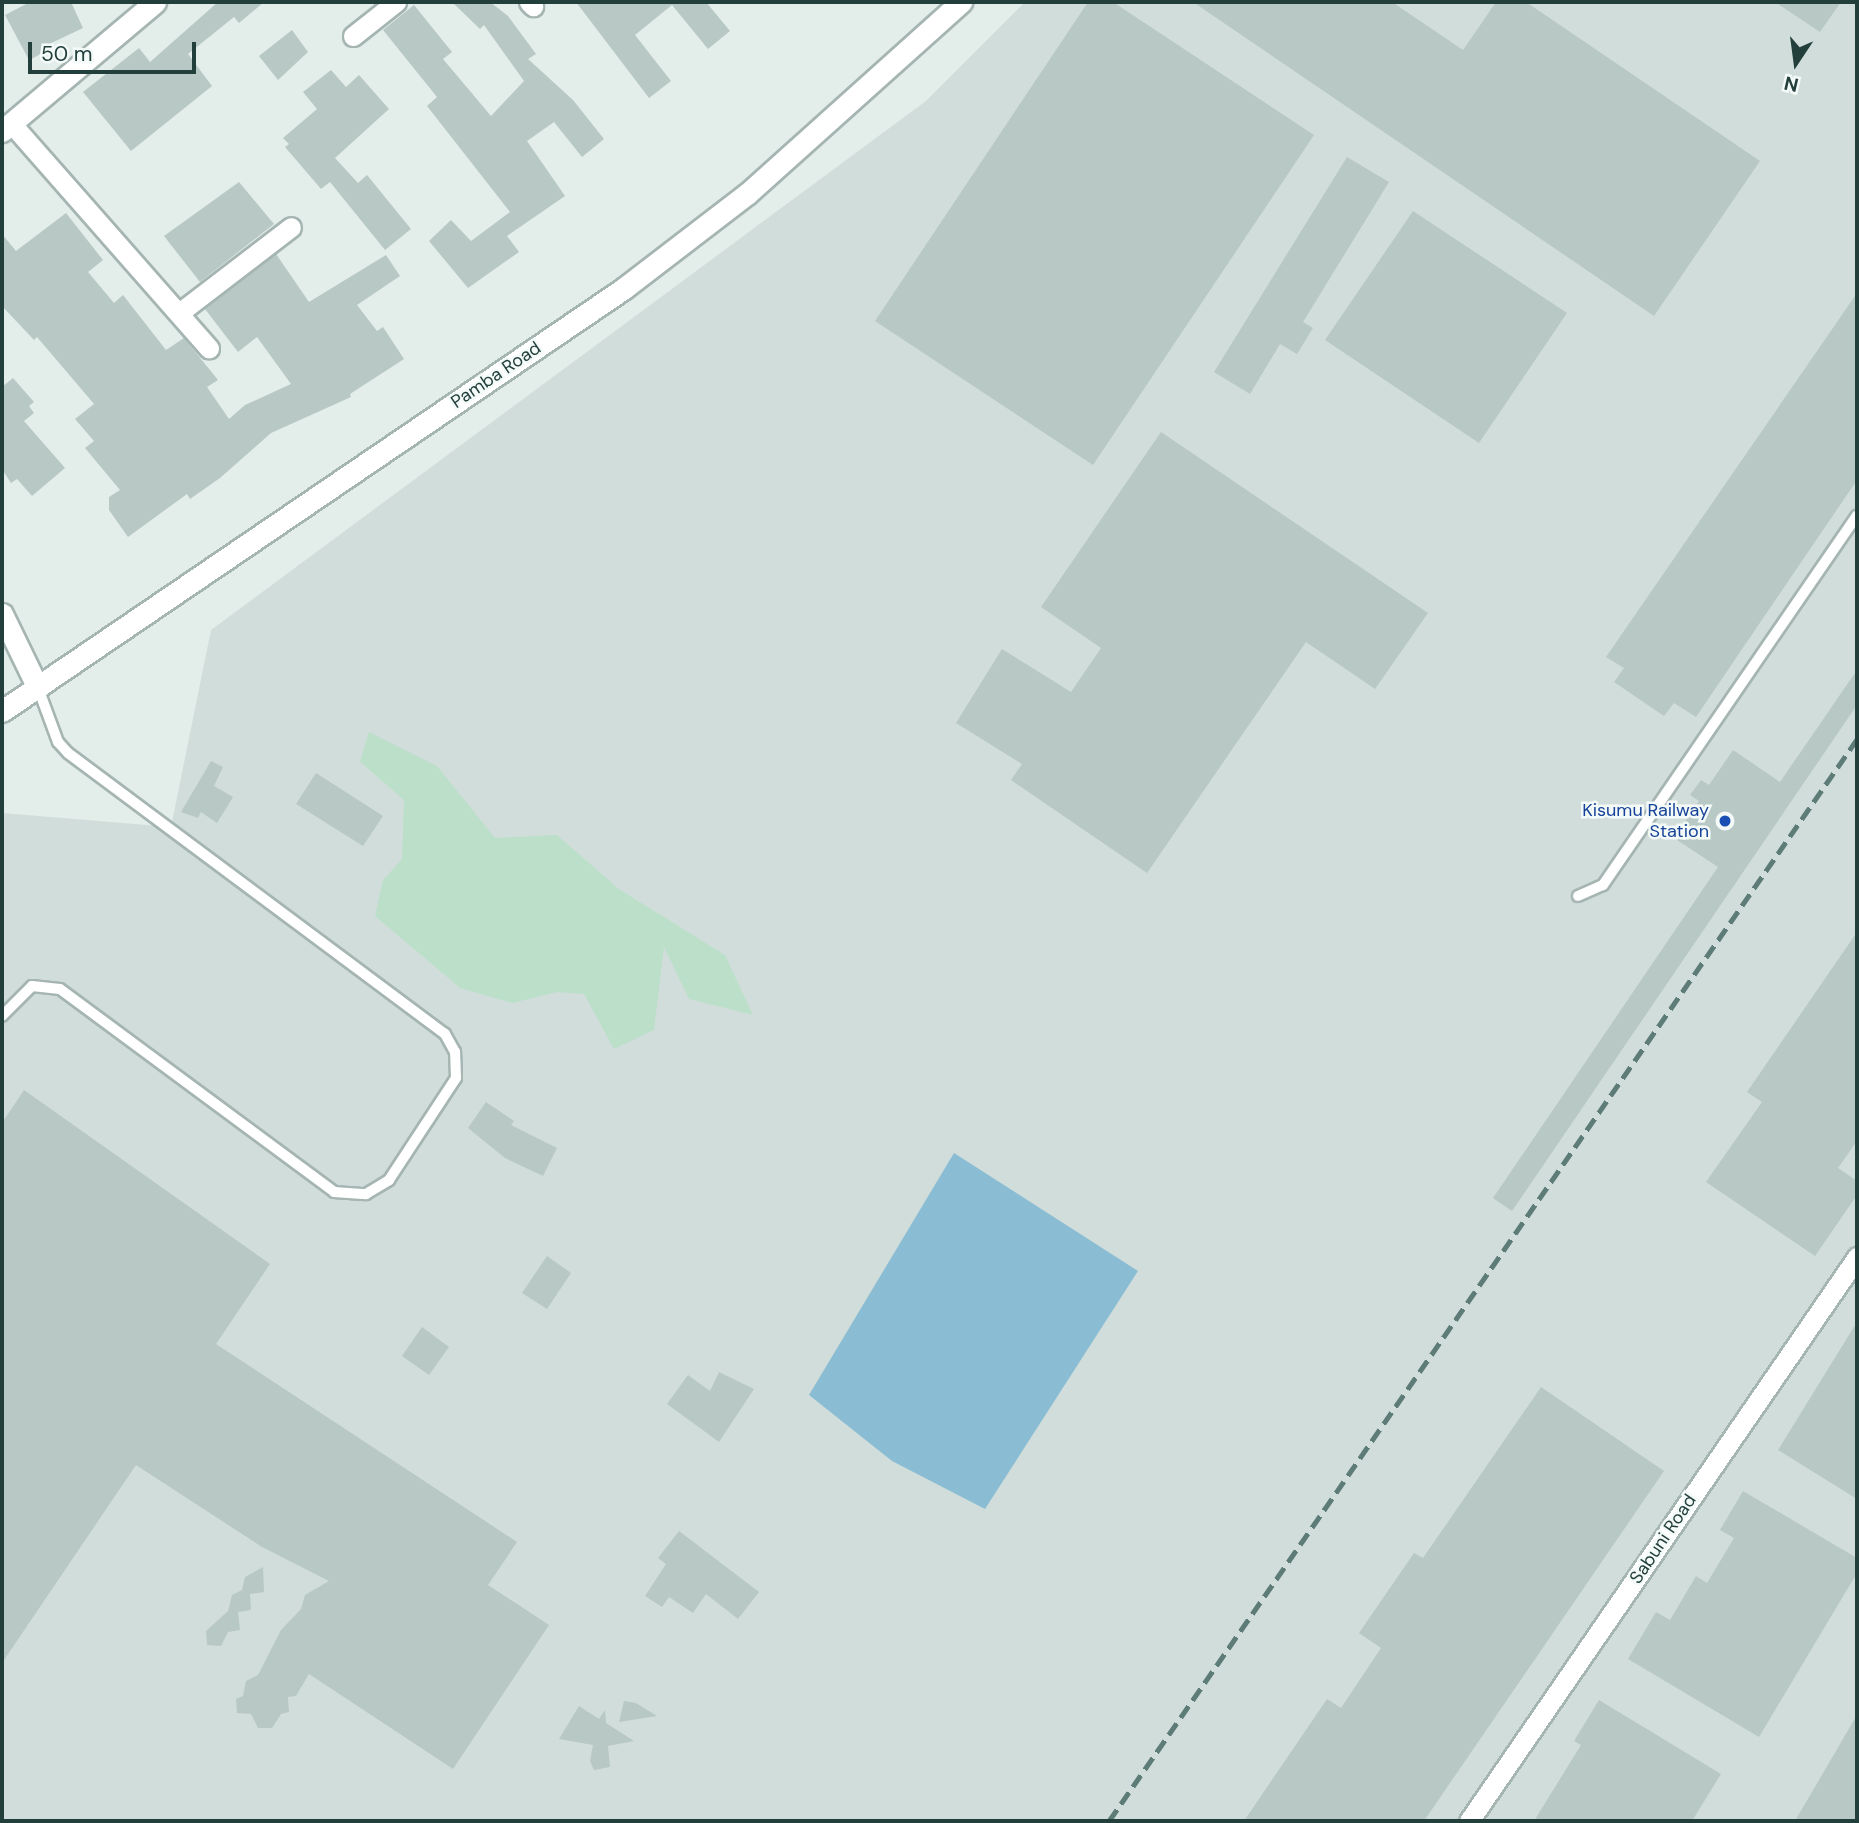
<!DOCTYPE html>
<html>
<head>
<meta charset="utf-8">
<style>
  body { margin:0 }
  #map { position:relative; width:1859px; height:1823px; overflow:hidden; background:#e3edea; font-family:"DM Sans",sans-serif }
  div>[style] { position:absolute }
  .built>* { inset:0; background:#d1ddda }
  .green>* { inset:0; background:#bcdfca }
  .water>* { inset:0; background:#8abdd3 }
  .building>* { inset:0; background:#b8c8c4 }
  .roads { filter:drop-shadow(2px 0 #a5b5b2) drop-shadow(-2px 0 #a5b5b2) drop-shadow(0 2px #a5b5b2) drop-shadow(0 -2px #a5b5b2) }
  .service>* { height:10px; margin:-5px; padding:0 5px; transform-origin:5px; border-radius:5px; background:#fff }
  .minor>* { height:19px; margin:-9.5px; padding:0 9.5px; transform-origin:9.5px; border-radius:9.5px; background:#fff }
  .tertiary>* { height:21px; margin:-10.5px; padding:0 10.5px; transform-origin:10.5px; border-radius:10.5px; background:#fff }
  .secondary>* { height:21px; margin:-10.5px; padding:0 10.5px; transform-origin:10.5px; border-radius:10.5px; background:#fff }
  .rail>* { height:5px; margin-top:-2.5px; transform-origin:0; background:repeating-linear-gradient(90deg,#5d7b77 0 14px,transparent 0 21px) }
  .dots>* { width:19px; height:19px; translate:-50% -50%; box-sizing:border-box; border:4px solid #f4faf8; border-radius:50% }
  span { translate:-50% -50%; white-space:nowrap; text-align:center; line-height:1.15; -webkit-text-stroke:5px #f4faf8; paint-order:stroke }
  .street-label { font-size:18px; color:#223f3c }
  .transit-label { font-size:18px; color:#164399 }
  .right { translate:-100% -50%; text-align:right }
  .frame { position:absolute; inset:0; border:4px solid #223f3c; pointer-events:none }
  .north { position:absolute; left:1761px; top:28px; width:70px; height:70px; -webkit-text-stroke:5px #f4faf8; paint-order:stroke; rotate:193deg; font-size:19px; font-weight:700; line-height:28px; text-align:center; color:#223f3c }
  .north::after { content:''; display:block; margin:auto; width:24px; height:32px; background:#223f3c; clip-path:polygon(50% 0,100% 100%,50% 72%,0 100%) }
  .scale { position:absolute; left:28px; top:42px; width:168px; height:32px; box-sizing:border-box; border:4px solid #223f3c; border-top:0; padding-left:9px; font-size:21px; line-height:24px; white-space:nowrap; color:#223f3c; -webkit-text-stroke:5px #f4faf8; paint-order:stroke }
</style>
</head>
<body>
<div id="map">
  <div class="built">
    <i style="clip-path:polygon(1025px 2px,1857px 2px,1857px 1821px,2px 1821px,2px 813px,171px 827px,211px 630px,926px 101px)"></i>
  </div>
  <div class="green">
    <i style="clip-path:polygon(369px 732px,437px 766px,495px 838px,557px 835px,619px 889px,725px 955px,753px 1015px,689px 999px,664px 947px,654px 1030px,614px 1049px,584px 994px,557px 992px,512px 1003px,460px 988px,375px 916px,383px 880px,402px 859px,404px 800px,360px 762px)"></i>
  </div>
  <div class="water">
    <i style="clip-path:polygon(954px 1153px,1138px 1271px,985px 1509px,892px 1461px,809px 1395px)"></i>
  </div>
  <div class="building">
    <i style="clip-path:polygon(30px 2px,71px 2px,83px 28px,45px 46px,47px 51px,29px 60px,5px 15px)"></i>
    <i style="clip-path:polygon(218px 2px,264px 2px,239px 23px,234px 17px,188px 54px,212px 86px,131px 151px,83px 92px,139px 48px,150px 62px)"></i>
    <i style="clip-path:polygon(452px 2px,490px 2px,508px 16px,536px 54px,528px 59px,573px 100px,604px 139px,582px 157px,554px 122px,527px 141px,565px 196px,507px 236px,519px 252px,468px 288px,429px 241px,451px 220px,471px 241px,510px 212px,427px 106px,437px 97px,383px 30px,414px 5px,452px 52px,443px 59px,491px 116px,524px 81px,484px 25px,480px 29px)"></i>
    <i style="clip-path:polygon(576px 2px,706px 2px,730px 31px,708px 49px,672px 5px,635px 35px,671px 81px,649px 98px)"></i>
    <i style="clip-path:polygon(1088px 2px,1113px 2px,1314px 135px,1093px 465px,875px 321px)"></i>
    <i style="clip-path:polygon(1193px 2px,1392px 2px,1463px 50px,1496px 2px,1526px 2px,1760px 161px,1654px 316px)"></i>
    <i style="clip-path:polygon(1775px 2px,1841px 2px,1820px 32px)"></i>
    <i style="clip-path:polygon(292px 30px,308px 52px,278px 80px,259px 56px)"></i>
    <i style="clip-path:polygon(331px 70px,346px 87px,359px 75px,389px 109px,335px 158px,358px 183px,367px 175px,411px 229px,385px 250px,330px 182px,321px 189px,285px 147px,289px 144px,283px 138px,317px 109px,303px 92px)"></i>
    <i style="clip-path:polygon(1347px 157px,1389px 182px,1303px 322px,1313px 328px,1297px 354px,1280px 344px,1250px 394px,1214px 372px)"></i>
    <i style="clip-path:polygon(239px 182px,274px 224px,200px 282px,164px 236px)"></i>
    <i style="clip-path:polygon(1413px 211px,1567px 313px,1479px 443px,1325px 340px)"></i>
    <i style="clip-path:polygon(66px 213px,103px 260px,88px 272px,114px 303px,123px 295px,166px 350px,184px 338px,218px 380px,207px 387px,229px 419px,245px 405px,291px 384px,257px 337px,238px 352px,205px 309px,276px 254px,309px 302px,386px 255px,400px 276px,357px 305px,377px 331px,383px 327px,404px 359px,350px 394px,351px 397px,271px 433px,220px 478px,190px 499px,187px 494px,128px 537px,109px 510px,109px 497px,120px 490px,85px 448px,94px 441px,75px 419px,94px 404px,37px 337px,34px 340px,2px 306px,2px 234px,16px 251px)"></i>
    <i style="clip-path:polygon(1857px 293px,1857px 480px,1696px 717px,1674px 703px,1664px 716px,1614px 682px,1624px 668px,1606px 657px)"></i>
    <i style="clip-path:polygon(13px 378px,34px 402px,29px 406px,34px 413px,24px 421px,65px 468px,32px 496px,17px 479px,11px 483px,2px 469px,2px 387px)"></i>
    <i style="clip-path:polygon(1161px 432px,1428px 613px,1375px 689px,1306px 642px,1147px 873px,1011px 780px,1022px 764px,956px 723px,1002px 649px,1071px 692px,1101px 648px,1041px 607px)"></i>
    <i style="clip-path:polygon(1857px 670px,1857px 705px,1512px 1211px,1493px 1198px,1718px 867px,1674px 838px,1699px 801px,1690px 795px,1701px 780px,1709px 785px,1733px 750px,1780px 782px)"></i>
    <i style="clip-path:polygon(211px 761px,223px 767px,214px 786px,233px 797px,217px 823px,201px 812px,198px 818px,181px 812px)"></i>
    <i style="clip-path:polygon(316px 773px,383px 816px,363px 846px,296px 804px)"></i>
    <i style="clip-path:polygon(1857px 932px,1857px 1141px,1838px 1168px,1857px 1181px,1857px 1195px,1815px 1256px,1706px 1182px,1762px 1102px,1747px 1092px)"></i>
    <i style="clip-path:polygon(24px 1090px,270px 1264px,216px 1344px,517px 1542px,488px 1585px,549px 1625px,453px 1769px,309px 1674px,296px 1696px,288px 1697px,289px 1712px,281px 1714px,272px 1728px,258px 1728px,251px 1714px,237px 1713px,236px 1699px,243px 1696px,246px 1681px,258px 1675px,281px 1630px,301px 1609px,305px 1595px,329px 1581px,262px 1547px,136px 1465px,2px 1663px,2px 1123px)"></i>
    <i style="clip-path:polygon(486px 1102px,514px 1121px,511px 1125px,557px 1148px,543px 1176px,505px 1158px,468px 1128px)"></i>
    <i style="clip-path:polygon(547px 1256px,571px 1273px,547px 1309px,522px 1293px)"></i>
    <i style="clip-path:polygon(1857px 1322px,1857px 1499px,1778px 1450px)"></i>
    <i style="clip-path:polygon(422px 1327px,449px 1347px,429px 1375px,402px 1356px)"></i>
    <i style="clip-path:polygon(719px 1372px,754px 1389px,719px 1442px,667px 1404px,688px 1375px,710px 1391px)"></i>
    <i style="clip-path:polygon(1541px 1387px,1664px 1471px,1424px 1821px,1244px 1821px,1327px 1699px,1341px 1708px,1381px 1648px,1359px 1633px,1414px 1553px,1423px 1558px)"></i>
    <i style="clip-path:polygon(1743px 1491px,1857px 1558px,1857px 1573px,1759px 1737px,1628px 1659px,1656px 1612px,1670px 1620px,1696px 1576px,1707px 1583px,1734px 1538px,1720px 1530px)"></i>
    <i style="clip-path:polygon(679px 1531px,759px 1592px,738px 1619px,706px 1594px,693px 1613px,669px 1597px,662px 1607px,645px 1596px,666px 1564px,658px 1558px)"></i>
    <i style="clip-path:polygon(263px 1567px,264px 1592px,250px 1594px,251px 1610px,238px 1612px,240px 1630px,228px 1632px,221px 1646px,207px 1645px,206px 1631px,228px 1611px,232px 1595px,242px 1590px,245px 1577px)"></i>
    <i style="clip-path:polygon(1599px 1700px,1721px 1774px,1692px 1821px,1534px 1821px,1581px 1745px,1574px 1741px)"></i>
    <i style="clip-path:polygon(624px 1701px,636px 1703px,657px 1716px,619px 1722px)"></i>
    <i style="clip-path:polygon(579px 1706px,599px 1719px,605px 1710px,606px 1723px,634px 1741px,608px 1746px,610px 1767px,594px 1770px,590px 1761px,593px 1745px,559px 1739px)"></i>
    <i style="clip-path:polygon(1857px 1715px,1857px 1821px,1795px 1821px)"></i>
  </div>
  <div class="roads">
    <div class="service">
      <i style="left:1578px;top:896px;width:27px;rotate:-24deg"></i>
      <i style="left:1603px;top:885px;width:448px;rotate:-55.5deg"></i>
      <i style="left:2px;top:1016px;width:42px;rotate:-45deg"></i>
      <i style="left:32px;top:986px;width:28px;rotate:6deg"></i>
      <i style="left:60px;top:989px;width:341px;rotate:36.5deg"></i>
      <i style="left:334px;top:1192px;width:32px;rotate:4deg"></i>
      <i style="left:366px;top:1194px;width:27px;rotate:-31deg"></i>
      <i style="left:389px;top:1180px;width:122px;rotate:-56.7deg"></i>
      <i style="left:456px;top:1078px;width:26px;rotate:-92deg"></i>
      <i style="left:455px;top:1052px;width:21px;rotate:-119deg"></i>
      <i style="left:445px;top:1034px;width:470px;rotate:-143.3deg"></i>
      <i style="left:68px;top:753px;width:15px;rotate:-132deg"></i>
      <i style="left:58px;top:742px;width:58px;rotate:-110.3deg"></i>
    </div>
    <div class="minor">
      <i style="left:529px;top:2px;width:6px;rotate:45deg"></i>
      <i style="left:353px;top:36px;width:55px;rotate:-38.3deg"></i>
      <i style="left:11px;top:123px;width:300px;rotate:48.7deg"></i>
      <i style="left:179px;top:313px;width:141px;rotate:-37.5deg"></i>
      <i style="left:1469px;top:1821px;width:685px;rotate:-55.47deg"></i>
    </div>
    <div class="tertiary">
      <i style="left:2px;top:131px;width:200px;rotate:-40.1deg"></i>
    </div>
    <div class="secondary">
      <i style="left:2px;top:614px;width:82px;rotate:64.1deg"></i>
      <i style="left:2px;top:711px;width:751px;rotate:-34.2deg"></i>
      <i style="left:623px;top:289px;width:156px;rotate:-37.5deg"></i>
      <i style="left:747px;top:194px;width:288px;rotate:-41.9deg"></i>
    </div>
  </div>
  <div class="rail">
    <i style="left:1109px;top:1821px;width:1315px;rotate:-55.34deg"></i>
  </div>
  <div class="dots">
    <i style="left:1725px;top:821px;background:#1a4fb4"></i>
  </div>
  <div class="street-label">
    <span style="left:496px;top:375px;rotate:-34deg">Pamba Road</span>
    <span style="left:1663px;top:1539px;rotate:-56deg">Sabuni Road</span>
  </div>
  <div class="transit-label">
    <span class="right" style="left:1709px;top:821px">Kisumu Railway<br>Station</span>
  </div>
  <div class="frame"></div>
  <div class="north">N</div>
  <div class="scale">50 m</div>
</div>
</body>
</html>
